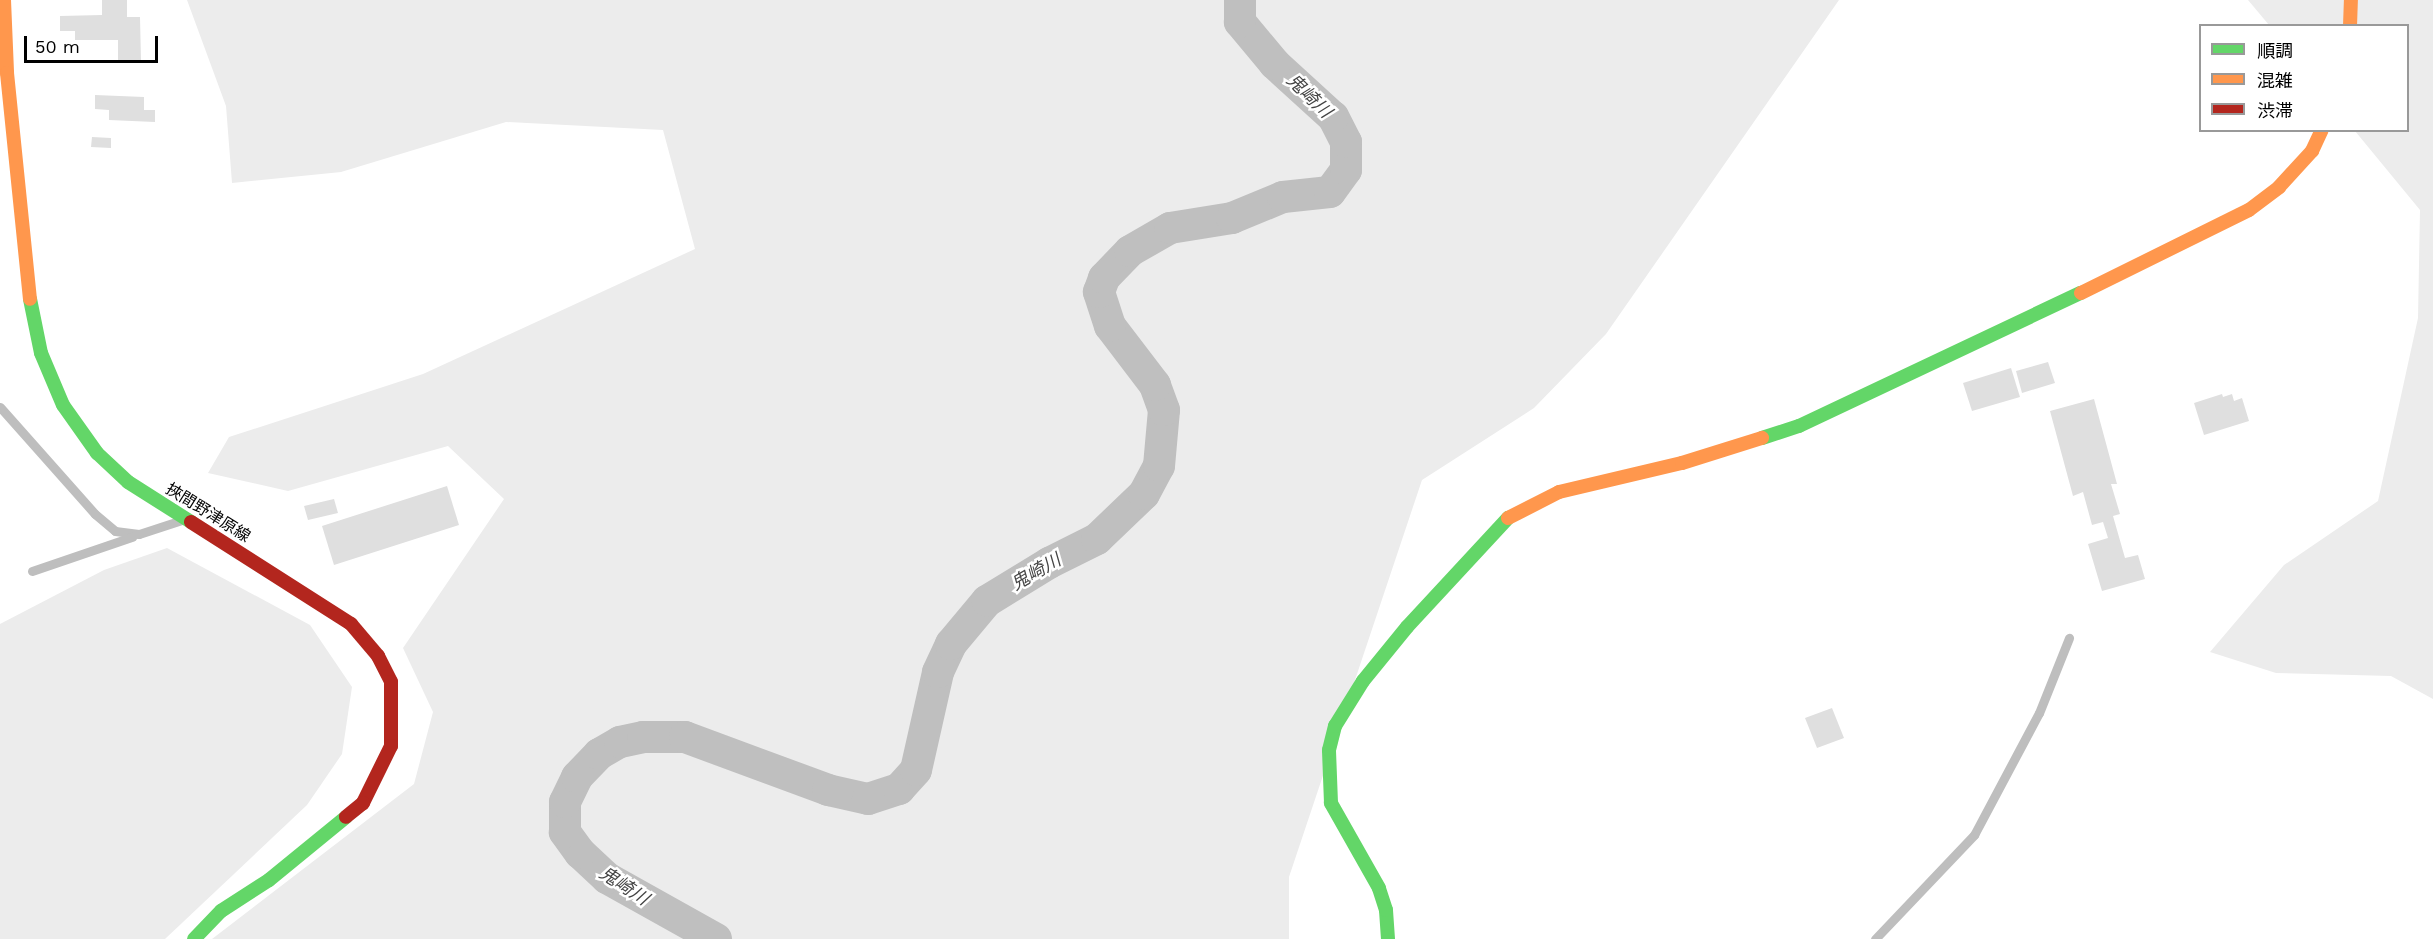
<!DOCTYPE html>
<html>
<head>
<meta charset="utf-8">
<style>
  body { margin:0 }
  #map { position:relative; width:2433px; height:939px; overflow:hidden; background:#fff; font-family:"Work Sans","Noto Sans JP",sans-serif }
  div>[style] { position:absolute }
  .green>* { inset:0; background:#ececec }
  .river>* { height:32px; margin:-16px; padding:0 16px; transform-origin:16px; border-radius:16px; background:#bfbfbf }
  .building>* { inset:0; background:#dfdfdf }
  .lane>* { height:9px; margin:-4.5px; padding:0 4.5px; transform-origin:4.5px; border-radius:4.5px; background:#bebebe }
  .fast>* { height:14px; margin:-7px; padding:0 7px; transform-origin:7px; border-radius:7px; background:#63d668 }
  .slow>* { height:14px; margin:-7px; padding:0 7px; transform-origin:7px; border-radius:7px; background:#ff974d }
  .jam>* { height:14px; margin:-7px; padding:0 7px; transform-origin:7px; border-radius:7px; background:#b3261e }
  span { translate:-50% -50%; white-space:nowrap; text-align:center; line-height:1.15; -webkit-text-stroke:5px #fff; paint-order:stroke }
  .street-label { font-size:16px; color:#000 }
  .water-label { font-size:18px; color:#444; font-style:italic }
  .legend { position:absolute; left:2199px; top:24px; width:210px; height:108px; box-sizing:border-box; background:#fff; border:2px solid #999; margin:0; padding:8px 10px; list-style:none; font-size:18px; color:#000 }
  .legend li { display:flex; align-items:center; gap:12px; height:30px }
  .legend b { width:30px; border:2px solid #999 }
  .scale { position:absolute; left:24px; top:36px; width:134px; height:27px; box-sizing:border-box; border:3px solid #000; border-top:0; padding-left:8px; font-size:18px; line-height:21px; white-space:nowrap; color:#000; -webkit-text-stroke:4px #fff; paint-order:stroke }
</style>
</head>
<body>
<div id="map">
  <div class="green">
    <i style="clip-path:polygon(187px 0,1839px 0,1606px 334px,1534px 408px,1422px 480px,1289px 877px,1289px 939px,212px 939px,414px 784px,433px 712px,403px 648px,504px 499px,448px 446px,288px 491px,208px 473px,229px 437px,423px 374px,695px 249px,663px 130px,506px 122px,341px 172px,232px 183px,226px 106px)"></i>
    <i style="clip-path:polygon(2248px 0,2433px 0,2433px 699px,2391px 676px,2276px 673px,2210px 652px,2284px 565px,2378px 501px,2418px 318px,2420px 210px,2355px 131px,2408px 130px,2408px 26px,2269px 25px)"></i>
    <i style="clip-path:polygon(167px 548px,310px 625px,352px 687px,342px 754px,307px 805px,165px 939px,0 939px,0 624px,104px 570px)"></i>
  </div>
  <div class="river">
    <i style="left:716px;top:939px;width:125px;rotate:-150.8deg"></i>
    <i style="left:607px;top:878px;width:37px;rotate:-137deg"></i>
    <i style="left:580px;top:853px;width:26px;rotate:-126deg"></i>
    <i style="left:565px;top:832px;width:30px;rotate:-90deg"></i>
    <i style="left:565px;top:802px;width:28px;rotate:-64deg"></i>
    <i style="left:577px;top:777px;width:32px;rotate:-46deg"></i>
    <i style="left:599px;top:754px;width:24px;rotate:-30deg"></i>
    <i style="left:620px;top:742px;width:24px;rotate:-12deg"></i>
    <i style="left:643px;top:737px;width:42px"></i>
    <i style="left:685px;top:737px;width:153px;rotate:20.3deg"></i>
    <i style="left:828px;top:790px;width:41px;rotate:12.7deg"></i>
    <i style="left:868px;top:799px;width:33px;rotate:-18deg"></i>
    <i style="left:899px;top:789px;width:25px;rotate:-48deg"></i>
    <i style="left:916px;top:770px;width:100px;rotate:-77.3deg"></i>
    <i style="left:938px;top:672px;width:31px;rotate:-65deg"></i>
    <i style="left:951px;top:644px;width:56px;rotate:-50.1deg"></i>
    <i style="left:987px;top:601px;width:73px;rotate:-31.5deg"></i>
    <i style="left:1049px;top:563px;width:54px;rotate:-26.6deg"></i>
    <i style="left:1097px;top:539px;width:65px;rotate:-43.8deg"></i>
    <i style="left:1144px;top:494px;width:32px;rotate:-62deg"></i>
    <i style="left:1159px;top:466px;width:56px;rotate:-84.9deg"></i>
    <i style="left:1164px;top:410px;width:27px;rotate:-110deg"></i>
    <i style="left:1155px;top:385px;width:74px;rotate:-127.3deg"></i>
    <i style="left:1110px;top:326px;width:36px;rotate:-108deg"></i>
    <i style="left:1099px;top:292px;width:15px;rotate:-70deg"></i>
    <i style="left:1104px;top:278px;width:37px;rotate:-46deg"></i>
    <i style="left:1130px;top:251px;width:46px;rotate:-29.9deg"></i>
    <i style="left:1170px;top:228px;width:63px;rotate:-9.2deg"></i>
    <i style="left:1232px;top:218px;width:55px;rotate:-22.4deg"></i>
    <i style="left:1283px;top:197px;width:47px;rotate:-6.1deg"></i>
    <i style="left:1330px;top:192px;width:27px;rotate:-54deg"></i>
    <i style="left:1346px;top:170px;width:28px;rotate:-90deg"></i>
    <i style="left:1346px;top:142px;width:28px;rotate:-117deg"></i>
    <i style="left:1333px;top:117px;width:79px;rotate:-137.6deg"></i>
    <i style="left:1275px;top:64px;width:55px;rotate:-129.8deg"></i>
    <i style="left:1240px;top:22px;width:22px;rotate:-90deg"></i>
  </div>
  <div class="building">
    <i style="clip-path:polygon(102px 0,127px 0,127px 17px,140px 17px,141px 62px,118px 62px,118px 40px,75px 40px,75px 31px,60px 31px,60px 16px,102px 15px)"></i>
    <i style="clip-path:polygon(95px 95px,144px 97px,144px 110px,155px 110px,155px 122px,109px 120px,109px 110px,95px 109px)"></i>
    <i style="clip-path:polygon(92px 137px,111px 138px,111px 148px,91px 147px)"></i>
    <i style="clip-path:polygon(2048px 362px,2055px 383px,2022px 393px,2016px 371px)"></i>
    <i style="clip-path:polygon(2011px 368px,2020px 397px,1972px 411px,1963px 383px)"></i>
    <i style="clip-path:polygon(2222px 394px,2223px 397px,2232px 394px,2234px 401px,2242px 398px,2249px 421px,2204px 435px,2194px 403px)"></i>
    <i style="clip-path:polygon(2094px 399px,2117px 484px,2111px 484px,2120px 514px,2113px 516px,2125px 558px,2138px 555px,2145px 579px,2102px 591px,2088px 544px,2108px 538px,2103px 522px,2092px 525px,2083px 492px,2073px 496px,2050px 411px)"></i>
    <i style="clip-path:polygon(447px 486px,459px 525px,334px 565px,322px 526px)"></i>
    <i style="clip-path:polygon(334px 499px,338px 513px,308px 520px,304px 506px)"></i>
    <i style="clip-path:polygon(1832px 708px,1844px 738px,1817px 748px,1805px 718px)"></i>
  </div>
  <div class="lane">
    <i style="left:0;top:407px;width:143px;rotate:48.4deg"></i>
    <i style="left:95px;top:514px;width:26px;rotate:40deg"></i>
    <i style="left:115px;top:531px;width:24px;rotate:7deg"></i>
    <i style="left:139px;top:534px;width:45px;rotate:-18deg"></i>
    <i style="left:32px;top:571px;width:106px;rotate:-18.8deg"></i>
    <i style="left:1875px;top:939px;width:144px;rotate:-46.4deg"></i>
    <i style="left:1974px;top:835px;width:138px;rotate:-62deg"></i>
    <i style="left:2039px;top:713px;width:81px;rotate:-68.2deg"></i>
  </div>
  <div class="fast">
    <i style="left:30px;top:299px;width:55px;rotate:78.5deg"></i>
    <i style="left:41px;top:353px;width:56px;rotate:67.1deg"></i>
    <i style="left:63px;top:405px;width:59px;rotate:54.7deg"></i>
    <i style="left:97px;top:453px;width:42px;rotate:43.1deg"></i>
    <i style="left:128px;top:482px;width:75px;rotate:32.4deg"></i>
    <i style="left:1762px;top:438px;width:39px;rotate:-18deg"></i>
    <i style="left:1799px;top:426px;width:312px;rotate:-25.3deg"></i>
    <i style="left:194px;top:939px;width:39px;rotate:-46deg"></i>
    <i style="left:221px;top:911px;width:57px;rotate:-32.9deg"></i>
    <i style="left:269px;top:880px;width:99px;rotate:-39.3deg"></i>
    <i style="left:1388px;top:939px;width:29px;rotate:-94deg"></i>
    <i style="left:1386px;top:910px;width:23px;rotate:-108deg"></i>
    <i style="left:1379px;top:888px;width:98px;rotate:-119.5deg"></i>
    <i style="left:1331px;top:803px;width:53px;rotate:-92.2deg"></i>
    <i style="left:1329px;top:750px;width:25px;rotate:-76deg"></i>
    <i style="left:1335px;top:726px;width:53px;rotate:-58.1deg"></i>
    <i style="left:1363px;top:681px;width:70px;rotate:-50.8deg"></i>
    <i style="left:1407px;top:627px;width:149px;rotate:-47.2deg"></i>
  </div>
  <div class="slow">
    <i style="left:4px;top:0;width:73px;rotate:87.6deg"></i>
    <i style="left:7px;top:73px;width:227px;rotate:84.2deg"></i>
    <i style="left:2350px;top:26px;width:26px;rotate:-88deg"></i>
    <i style="left:2081px;top:293px;width:187px;rotate:-26.3deg"></i>
    <i style="left:2249px;top:210px;width:38px;rotate:-37deg"></i>
    <i style="left:2279px;top:187px;width:49px;rotate:-47.5deg"></i>
    <i style="left:2312px;top:151px;width:23px;rotate:-65deg"></i>
    <i style="left:1508px;top:518px;width:57px;rotate:-27deg"></i>
    <i style="left:1559px;top:492px;width:126px;rotate:-13.3deg"></i>
    <i style="left:1682px;top:463px;width:84px;rotate:-17.4deg"></i>
  </div>
  <div class="jam">
    <i style="left:191px;top:522px;width:190px;rotate:32.5deg"></i>
    <i style="left:351px;top:624px;width:42px;rotate:49.8deg"></i>
    <i style="left:378px;top:656px;width:29px;rotate:63deg"></i>
    <i style="left:391px;top:682px;width:64px;rotate:90deg"></i>
    <i style="left:391px;top:746px;width:64px;rotate:116.2deg"></i>
    <i style="left:363px;top:803px;width:22px;rotate:141deg"></i>
  </div>
  <div class="street-label">
    <span style="left:208px;top:513px;rotate:32deg">挾間野津原線</span>
  </div>
  <div class="water-label">
    <span style="left:1309px;top:96px;rotate:44deg">鬼崎川</span>
    <span style="left:1036px;top:572px;rotate:-30deg">鬼崎川</span>
    <span style="left:624px;top:886px;rotate:33deg">鬼崎川</span>
  </div>
  <ul class="legend">
  <li><b style="height:8px;background:#63d668"></b>順調</li>
  <li><b style="height:8px;background:#ff974d"></b>混雑</li>
  <li><b style="height:8px;background:#b3261e"></b>渋滞</li>
  </ul>
  <div class="scale">50 m</div>
</div>
</body>
</html>
